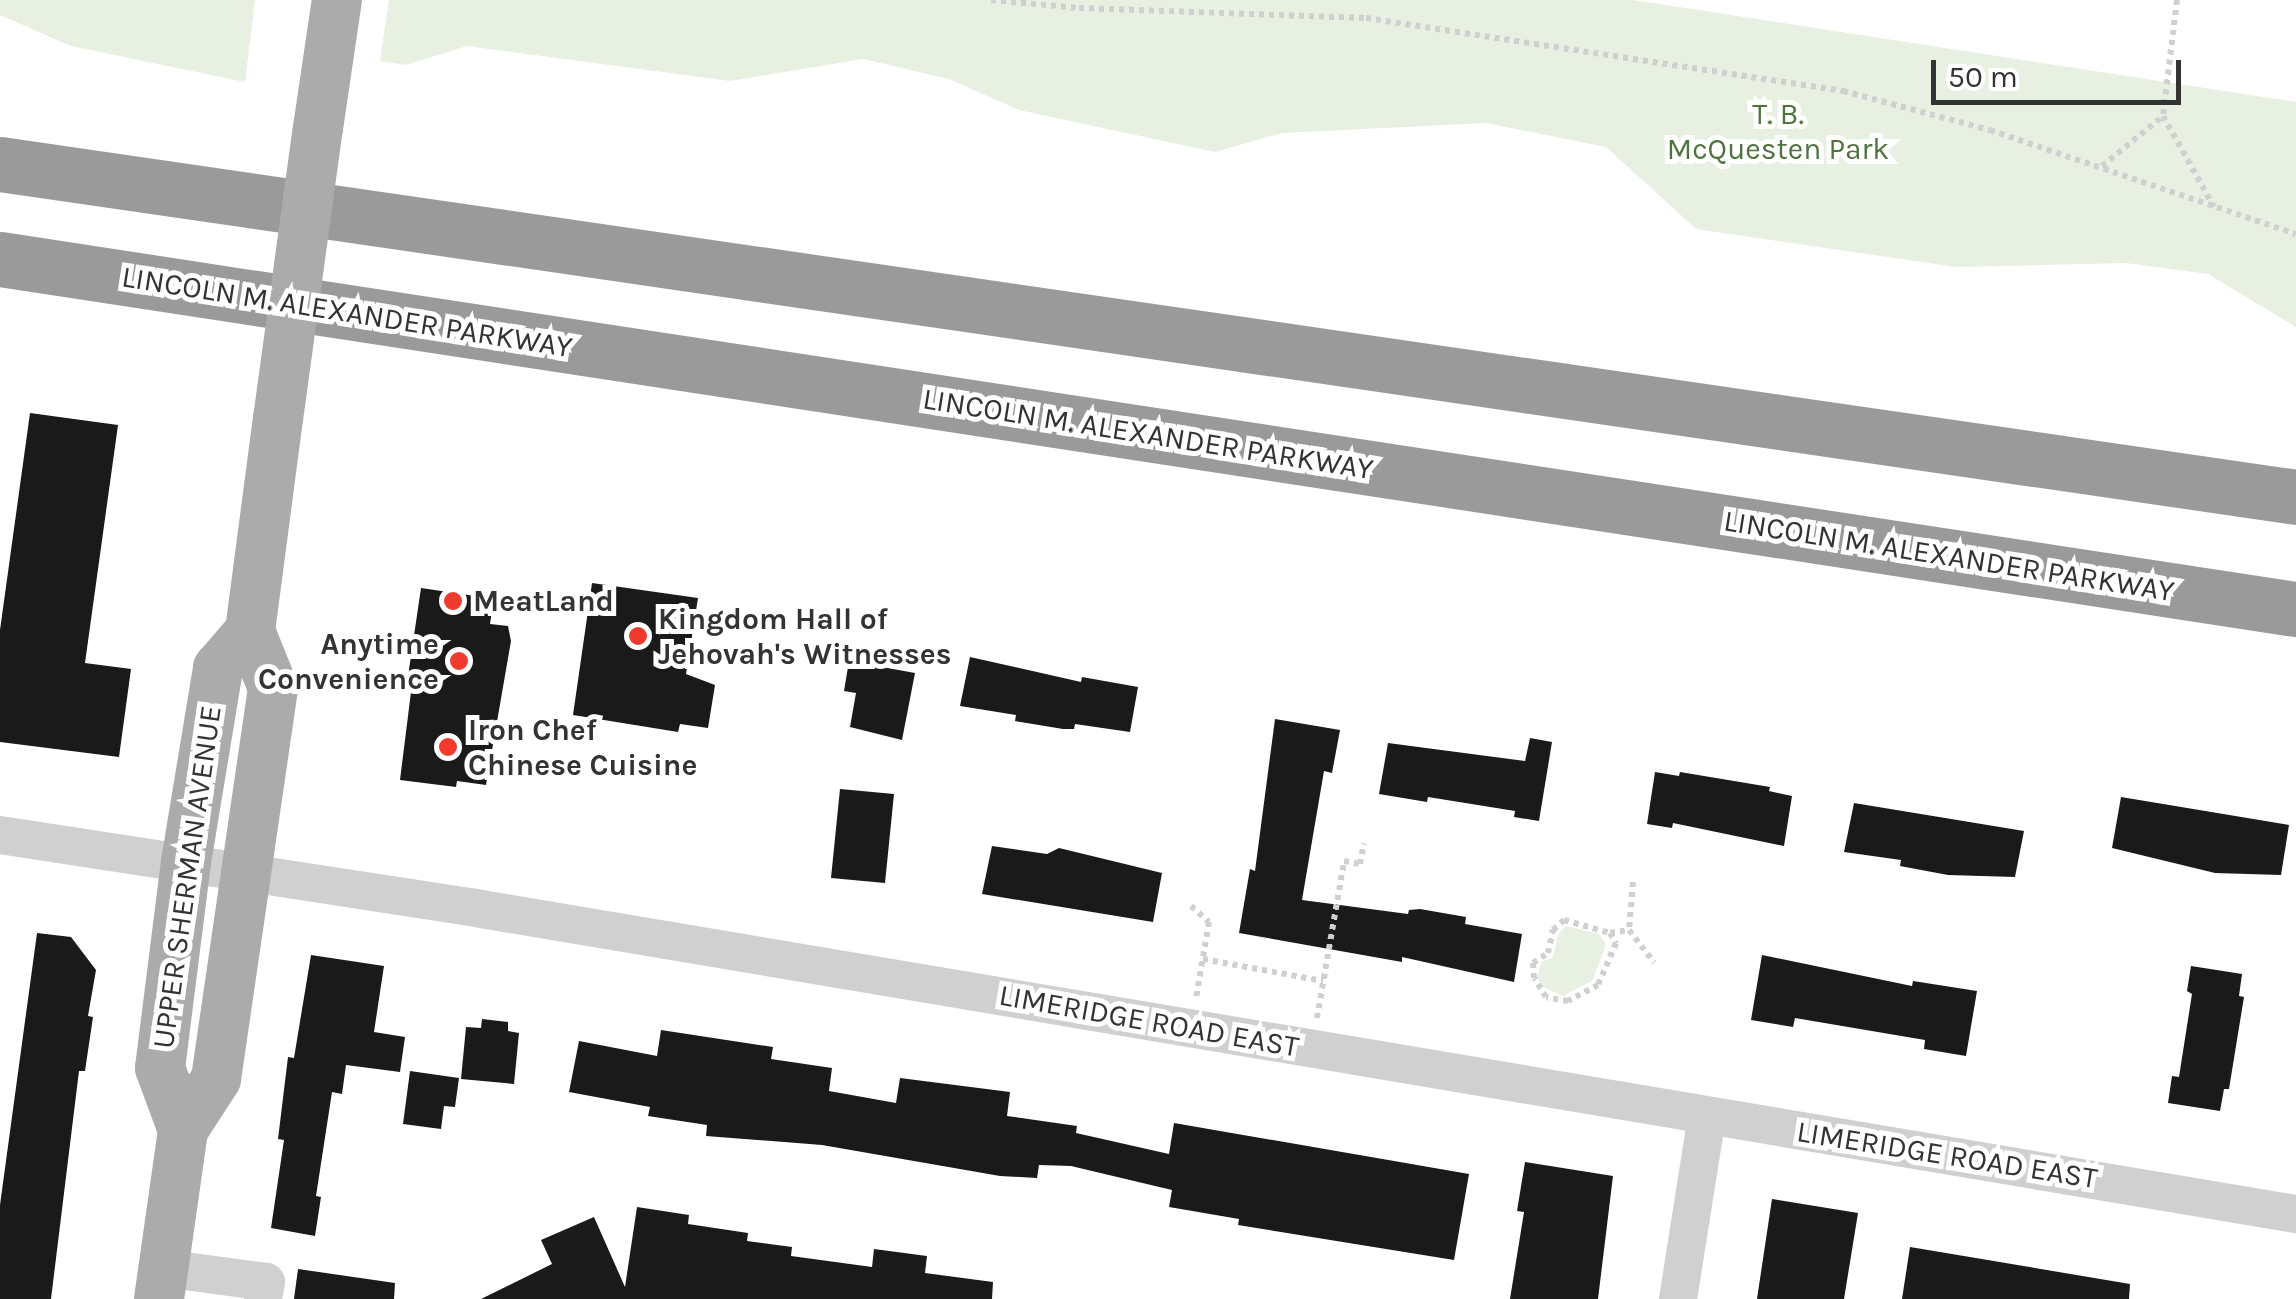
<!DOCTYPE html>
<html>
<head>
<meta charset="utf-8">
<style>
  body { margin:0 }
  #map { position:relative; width:2296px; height:1299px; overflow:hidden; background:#fff; font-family:Karla,sans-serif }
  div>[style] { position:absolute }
  .green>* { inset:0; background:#e7f0e1 }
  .building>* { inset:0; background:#1a1a1a }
  .path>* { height:6px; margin-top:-3px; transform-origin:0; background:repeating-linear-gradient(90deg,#d0d0d0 0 5px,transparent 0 10px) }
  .minor>* { height:38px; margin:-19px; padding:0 19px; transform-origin:19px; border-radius:19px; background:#d0d0d0 }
  .major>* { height:50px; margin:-25px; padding:0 25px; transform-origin:25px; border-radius:25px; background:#ababab }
  .highway>* { height:55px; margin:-27.5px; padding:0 27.5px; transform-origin:27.5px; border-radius:27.5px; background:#9a9a9a }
  .major-bridge>* { height:50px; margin:-25px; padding:0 25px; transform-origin:25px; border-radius:25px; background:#ababab }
  .dots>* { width:28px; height:28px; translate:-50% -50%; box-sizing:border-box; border:5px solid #fff; border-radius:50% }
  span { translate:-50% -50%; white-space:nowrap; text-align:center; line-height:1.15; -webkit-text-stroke:10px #fff; paint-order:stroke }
  .park-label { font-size:30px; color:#4e733c }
  .street-label { font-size:30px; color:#333 }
  .poi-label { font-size:30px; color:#333; font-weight:700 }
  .left { translate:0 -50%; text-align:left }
  .right { translate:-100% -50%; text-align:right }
  .scale { position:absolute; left:1931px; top:60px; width:250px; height:45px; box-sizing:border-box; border:5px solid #333; border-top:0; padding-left:12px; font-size:30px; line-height:35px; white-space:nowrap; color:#333; -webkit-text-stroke:8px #fff; paint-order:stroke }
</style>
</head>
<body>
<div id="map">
  <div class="green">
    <i style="clip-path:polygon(0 0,255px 0,245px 82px,71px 46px,0 15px)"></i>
    <i style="clip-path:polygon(389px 0,1633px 0,2296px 102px,2296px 327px,2208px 274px,2126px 263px,1956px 267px,1696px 229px,1606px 147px,1486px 123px,1282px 133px,1215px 152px,1019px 110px,949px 79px,863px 59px,730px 81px,467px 46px,406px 65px,380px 61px)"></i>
    <i style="clip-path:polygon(1566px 926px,1599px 934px,1606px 944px,1593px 980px,1563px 996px,1543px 987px,1537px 978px,1541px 962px,1553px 957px,1558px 935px)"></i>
  </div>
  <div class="building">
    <i style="clip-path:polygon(30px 413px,118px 425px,85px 663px,131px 669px,119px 757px,0 742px,0 630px)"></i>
    <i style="clip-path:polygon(592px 583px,698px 598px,686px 674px,715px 685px,708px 728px,680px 724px,678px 732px,573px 715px)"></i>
    <i style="clip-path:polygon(421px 588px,482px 597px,493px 605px,490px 624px,508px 626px,511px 641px,486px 785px,457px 781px,456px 787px,400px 780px,412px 684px,407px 683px)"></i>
    <i style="clip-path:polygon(970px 657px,1081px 682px,1082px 677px,1138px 687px,1130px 732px,1075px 724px,1074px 729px,1063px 729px,1015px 721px,1016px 715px,960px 706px)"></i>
    <i style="clip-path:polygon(849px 661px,915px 673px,902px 740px,850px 727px,856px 693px,844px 691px)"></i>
    <i style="clip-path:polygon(1275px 719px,1340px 730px,1332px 773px,1324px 771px,1302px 900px,1408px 914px,1409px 910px,1420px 909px,1466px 917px,1465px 924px,1522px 934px,1514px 982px,1402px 957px,1402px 962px,1239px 933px,1250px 869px,1255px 871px)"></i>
    <i style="clip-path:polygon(1530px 738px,1552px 742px,1539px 821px,1514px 817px,1515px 811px,1428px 797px,1427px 802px,1379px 794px,1388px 743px,1525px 761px,1524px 766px)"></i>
    <i style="clip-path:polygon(1655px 772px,1679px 776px,1680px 772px,1770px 787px,1769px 791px,1792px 796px,1784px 846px,1673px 823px,1672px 828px,1647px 824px)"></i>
    <i style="clip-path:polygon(840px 789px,894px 794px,885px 883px,831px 878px)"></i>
    <i style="clip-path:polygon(2121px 797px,2289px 825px,2281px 875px,2215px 873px,2112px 848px)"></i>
    <i style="clip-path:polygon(1854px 803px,2024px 831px,2015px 877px,1948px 875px,1900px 866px,1901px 860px,1844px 852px)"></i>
    <i style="clip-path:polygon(992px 846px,1047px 854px,1059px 848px,1162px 873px,1153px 922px,982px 894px)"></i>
    <i style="clip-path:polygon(37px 933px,71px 937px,96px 970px,88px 1016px,93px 1017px,85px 1071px,79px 1071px,51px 1299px,0 1299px,0 1205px)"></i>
    <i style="clip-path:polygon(311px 955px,384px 966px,374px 1032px,405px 1037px,400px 1072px,346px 1065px,342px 1094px,332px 1092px,316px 1196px,321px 1197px,315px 1236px,271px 1228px,284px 1140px,278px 1139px,288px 1057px,294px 1058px)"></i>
    <i style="clip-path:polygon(1762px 955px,1912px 986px,1913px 981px,1977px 991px,1966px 1056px,1924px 1049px,1925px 1040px,1795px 1018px,1793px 1027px,1751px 1020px)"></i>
    <i style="clip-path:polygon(2191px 966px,2242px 974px,2239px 996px,2244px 997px,2229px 1089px,2224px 1089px,2220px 1111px,2168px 1103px,2172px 1076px,2179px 1077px,2192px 994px,2187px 991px)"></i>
    <i style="clip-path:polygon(482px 1019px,508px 1022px,508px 1031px,519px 1033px,514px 1084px,461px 1079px,466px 1027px,481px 1028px)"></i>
    <i style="clip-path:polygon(661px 1030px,773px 1047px,771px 1059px,832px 1068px,829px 1091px,896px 1103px,900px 1078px,1010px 1092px,1007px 1116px,1077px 1126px,1076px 1133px,1169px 1154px,1174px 1123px,1469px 1174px,1454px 1260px,1238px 1225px,1239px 1219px,1169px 1207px,1172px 1190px,1071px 1166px,1039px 1165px,1037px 1178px,1000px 1176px,822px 1145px,706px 1136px,707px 1125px,648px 1116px,650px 1107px,569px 1092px,579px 1041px,657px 1056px)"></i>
    <i style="clip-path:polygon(410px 1071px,459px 1078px,455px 1107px,444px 1106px,441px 1129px,403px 1124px)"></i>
    <i style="clip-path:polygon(1525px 1162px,1613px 1176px,1598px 1299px,1510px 1299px,1524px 1212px,1517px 1211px)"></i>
    <i style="clip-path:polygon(1772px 1199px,1858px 1213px,1844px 1299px,1757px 1299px)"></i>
    <i style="clip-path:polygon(637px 1207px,689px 1215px,688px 1224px,748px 1233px,747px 1241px,792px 1247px,791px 1256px,872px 1267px,874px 1249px,927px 1256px,925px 1273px,993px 1282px,992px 1299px,481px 1299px,552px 1264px,541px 1240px,594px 1217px,625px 1287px)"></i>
    <i style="clip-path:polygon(1910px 1247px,2130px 1284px,2129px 1299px,1902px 1299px)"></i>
    <i style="clip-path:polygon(298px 1269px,395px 1283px,394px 1299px,294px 1299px)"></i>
  </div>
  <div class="path">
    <i style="left:991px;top:0;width:88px;rotate:5.2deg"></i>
    <i style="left:1079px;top:8px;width:287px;rotate:2deg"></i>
    <i style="left:1366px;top:18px;width:483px;rotate:8.7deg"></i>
    <i style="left:1843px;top:91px;width:152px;rotate:14.9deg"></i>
    <i style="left:1990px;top:130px;width:323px;rotate:18.8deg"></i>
    <i style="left:2177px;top:0;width:117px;rotate:96.9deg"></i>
    <i style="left:2163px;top:116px;width:104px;rotate:60.7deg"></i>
    <i style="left:2102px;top:166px;width:79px;rotate:-39.3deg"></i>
    <i style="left:1633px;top:882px;width:48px;rotate:94.8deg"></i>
    <i style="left:1629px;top:930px;width:41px;rotate:52deg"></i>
    <i style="left:1191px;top:906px;width:24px;rotate:42deg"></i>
    <i style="left:1209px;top:922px;width:77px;rotate:99.7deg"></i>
    <i style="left:1610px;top:933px;width:12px;rotate:59deg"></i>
    <i style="left:1616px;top:943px;width:46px;rotate:113.2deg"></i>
    <i style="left:1598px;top:985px;width:34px;rotate:152deg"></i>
    <i style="left:1568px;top:1001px;width:22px;rotate:-170deg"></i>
    <i style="left:1546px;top:997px;width:22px;rotate:-122deg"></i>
    <i style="left:1534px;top:978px;width:15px;rotate:-94deg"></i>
    <i style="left:1533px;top:963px;width:18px;rotate:-34deg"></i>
    <i style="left:1548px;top:953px;width:24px;rotate:-78deg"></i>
    <i style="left:1553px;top:930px;width:15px;rotate:-42deg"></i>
    <i style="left:1564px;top:920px;width:48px;rotate:15.8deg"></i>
    <i style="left:1610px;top:933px;width:19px;rotate:-9deg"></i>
    <i style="left:1203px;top:959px;width:122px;rotate:10.4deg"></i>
    <i style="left:1317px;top:1018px;width:159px;rotate:-80.2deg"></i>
    <i style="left:1344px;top:861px;width:16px;rotate:11deg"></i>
    <i style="left:1360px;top:864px;width:21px;rotate:-79deg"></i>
  </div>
  <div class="minor">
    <i style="left:0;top:835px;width:487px;rotate:8.7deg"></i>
    <i style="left:481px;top:909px;width:1840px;rotate:9.54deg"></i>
    <i style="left:163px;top:1268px;width:104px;rotate:7.7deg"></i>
    <i style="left:266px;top:1282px;width:17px;rotate:100deg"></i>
    <i style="left:1678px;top:1299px;width:185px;rotate:-81deg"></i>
  </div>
  <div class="major">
    <i style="left:318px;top:128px;width:129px;rotate:-81.6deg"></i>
    <i style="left:183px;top:1130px;width:66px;rotate:-110.4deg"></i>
    <i style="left:160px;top:1068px;width:208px;rotate:-82.8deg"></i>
    <i style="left:186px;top:862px;width:197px;rotate:-80.6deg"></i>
    <i style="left:218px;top:668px;width:49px;rotate:-49.1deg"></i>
    <i style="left:159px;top:1299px;width:171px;rotate:-81.9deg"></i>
    <i style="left:183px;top:1130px;width:61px;rotate:-57.1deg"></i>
    <i style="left:216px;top:1079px;width:395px;rotate:-81.7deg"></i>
    <i style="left:273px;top:688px;width:61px;rotate:-112deg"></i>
    <i style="left:250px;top:631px;width:214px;rotate:-82.5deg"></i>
  </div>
  <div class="highway">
    <i style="left:0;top:164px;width:2320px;rotate:8.25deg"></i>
    <i style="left:0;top:259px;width:2323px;rotate:8.67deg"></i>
  </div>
  <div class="major-bridge">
    <i style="left:278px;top:419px;width:294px;rotate:-82.2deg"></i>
  </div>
  <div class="dots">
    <i style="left:453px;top:601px;background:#f13a2e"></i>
    <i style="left:638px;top:636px;background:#f13a2e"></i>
    <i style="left:459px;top:661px;background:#f13a2e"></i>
    <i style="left:448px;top:747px;background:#f13a2e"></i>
  </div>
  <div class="park-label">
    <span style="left:1778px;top:131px">T. B.<br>McQuesten Park</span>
  </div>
  <div class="street-label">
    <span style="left:347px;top:312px;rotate:9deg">LINCOLN M. ALEXANDER PARKWAY</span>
    <span style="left:1148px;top:434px;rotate:9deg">LINCOLN M. ALEXANDER PARKWAY</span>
    <span style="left:1949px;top:556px;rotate:9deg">LINCOLN M. ALEXANDER PARKWAY</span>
    <span style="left:187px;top:877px;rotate:-82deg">UPPER SHERMAN AVENUE</span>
    <span style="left:1149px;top:1021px;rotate:10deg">LIMERIDGE ROAD EAST</span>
    <span style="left:1947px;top:1155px;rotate:9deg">LIMERIDGE ROAD EAST</span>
  </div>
  <div class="poi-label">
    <span class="left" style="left:473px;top:601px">MeatLand</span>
    <span class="left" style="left:658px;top:636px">Kingdom Hall of<br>Jehovah's Witnesses</span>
    <span class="right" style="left:439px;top:661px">Anytime<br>Convenience</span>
    <span class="left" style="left:468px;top:747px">Iron Chef<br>Chinese Cuisine</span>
  </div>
  <div class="scale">50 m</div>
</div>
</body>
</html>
